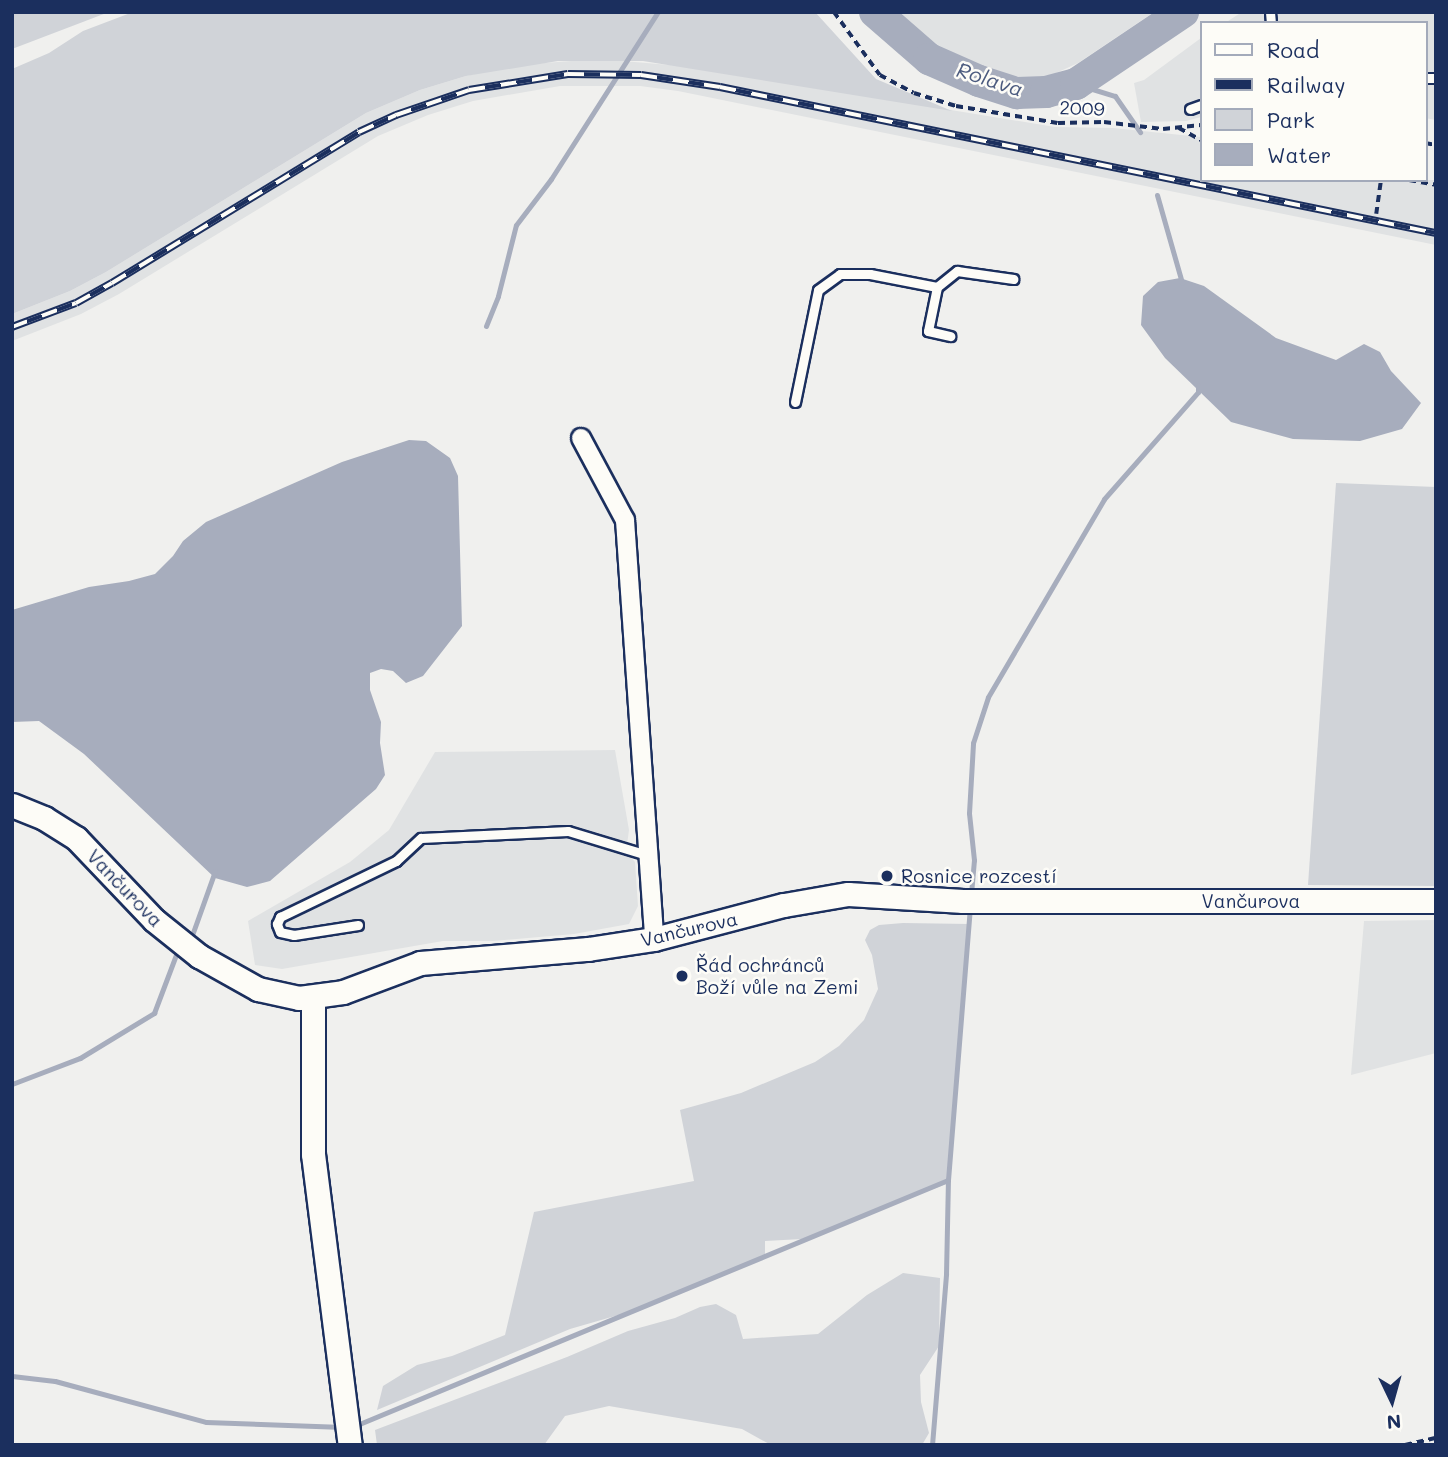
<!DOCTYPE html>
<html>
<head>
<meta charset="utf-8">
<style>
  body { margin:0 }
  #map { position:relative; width:1448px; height:1457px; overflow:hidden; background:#f0f0ee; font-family:Mali,sans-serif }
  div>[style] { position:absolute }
  .built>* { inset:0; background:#e0e2e3 }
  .green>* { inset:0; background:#d0d3d8 }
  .water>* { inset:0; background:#a7adbd }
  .stream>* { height:5px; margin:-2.5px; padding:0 2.5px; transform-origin:2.5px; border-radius:2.5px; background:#a7adbd }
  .river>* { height:32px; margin:-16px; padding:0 16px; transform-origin:16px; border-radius:16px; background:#a7adbd }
  .path>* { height:3.5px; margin-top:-1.75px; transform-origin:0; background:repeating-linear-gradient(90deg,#1b2f5e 0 7px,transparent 0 12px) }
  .roads { filter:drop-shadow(2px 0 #1b2f5e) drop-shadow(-2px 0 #1b2f5e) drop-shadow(0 2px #1b2f5e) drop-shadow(0 -2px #1b2f5e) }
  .service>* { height:9px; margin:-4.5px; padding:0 4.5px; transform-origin:4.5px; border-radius:4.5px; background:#fdfcf7 }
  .minor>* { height:18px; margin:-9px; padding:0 9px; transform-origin:9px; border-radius:9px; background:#fdfcf7 }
  .tertiary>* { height:23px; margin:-11.5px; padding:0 11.5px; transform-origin:11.5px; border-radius:11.5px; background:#fdfcf7 }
  .rail>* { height:8px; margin-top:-4px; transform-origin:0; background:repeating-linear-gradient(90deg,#fdfcf7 0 16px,#1b2f5e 0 32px); box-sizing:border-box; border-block:2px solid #1b2f5e }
  .dots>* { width:19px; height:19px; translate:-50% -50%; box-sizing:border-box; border:4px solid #fdfcf7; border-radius:50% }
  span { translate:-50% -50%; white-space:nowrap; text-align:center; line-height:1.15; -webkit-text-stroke:5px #fdfcf7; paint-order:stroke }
  .street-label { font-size:19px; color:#1b2f5e }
  .poi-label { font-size:19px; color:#1b2f5e }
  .left { translate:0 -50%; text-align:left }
  .water-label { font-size:21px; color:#4c5b7f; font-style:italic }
  .frame { position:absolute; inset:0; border:14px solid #1b2f5e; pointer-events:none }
  .legend { position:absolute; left:1200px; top:21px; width:228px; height:161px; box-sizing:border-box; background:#fdfcf7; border:2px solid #a3aaba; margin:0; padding:9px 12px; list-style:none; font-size:21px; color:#1b2f5e }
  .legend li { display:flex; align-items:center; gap:14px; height:35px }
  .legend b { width:35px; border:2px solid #a3aaba }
  .north { position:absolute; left:1357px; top:1366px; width:70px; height:70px; -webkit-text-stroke:5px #fdfcf7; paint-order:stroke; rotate:175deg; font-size:19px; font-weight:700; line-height:28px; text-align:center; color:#1b2f5e }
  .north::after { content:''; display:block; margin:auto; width:24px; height:32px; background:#1b2f5e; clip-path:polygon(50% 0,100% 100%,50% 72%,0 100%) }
</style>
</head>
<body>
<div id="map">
  <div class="built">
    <i style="clip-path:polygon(900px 12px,1154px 12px,1078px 63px,1054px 74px,1023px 80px,994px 75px,954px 58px,928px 43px,904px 21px)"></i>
    <i style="clip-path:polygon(1242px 12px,1436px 12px,1436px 120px,1425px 118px,1425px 23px,1225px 23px)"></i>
    <i style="clip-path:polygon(1201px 38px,1201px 117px,1186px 121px,1141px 122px,1134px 83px,1144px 80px)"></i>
    <i style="clip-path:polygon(599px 59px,682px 66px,1055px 127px,1113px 128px,1201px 137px,1201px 180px,1436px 180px,1436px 245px,678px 91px,640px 86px,560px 86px,473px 101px,428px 115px,378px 136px,119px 294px,81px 314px,12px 341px,12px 314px,70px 291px,106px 272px,366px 113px,420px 90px,466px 76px,516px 65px)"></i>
    <i style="clip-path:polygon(615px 750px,629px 830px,626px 852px,635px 862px,638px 906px,629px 924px,574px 934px,493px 941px,443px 941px,282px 969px,255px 965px,248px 921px,350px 862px,389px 830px,435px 752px)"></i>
    <i style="clip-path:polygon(1436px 920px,1436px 1053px,1351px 1075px,1364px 921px)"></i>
  </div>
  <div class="green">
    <i style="clip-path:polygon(12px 12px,109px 12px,12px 49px)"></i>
    <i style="clip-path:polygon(133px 12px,815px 12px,876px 79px,952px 111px,643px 61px,558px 61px,466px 76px,420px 90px,366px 113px,106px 272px,70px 291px,12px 314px,12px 69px,49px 53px,83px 31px)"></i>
    <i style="clip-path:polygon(1336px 483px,1436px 487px,1436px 886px,1308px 885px)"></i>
    <i style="clip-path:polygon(903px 923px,970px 924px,949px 1183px,802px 1239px,765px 1241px,765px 1254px,737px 1269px,622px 1314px,570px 1329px,377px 1410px,383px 1386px,417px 1365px,452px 1356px,505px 1335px,534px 1212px,694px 1181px,680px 1110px,741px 1093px,815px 1062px,839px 1046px,864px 1020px,878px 989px,872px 955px,865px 940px,870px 930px,879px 925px)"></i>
    <i style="clip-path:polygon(903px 1273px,940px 1278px,939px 1346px,920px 1375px,921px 1402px,929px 1433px,922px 1445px,771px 1445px,742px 1429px,609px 1406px,565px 1416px,544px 1445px,377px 1445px,375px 1430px,567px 1357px,628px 1331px,675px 1318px,700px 1307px,716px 1304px,736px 1315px,743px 1339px,818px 1334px,867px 1295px)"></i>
  </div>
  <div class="water">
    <i style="clip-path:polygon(1180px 278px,1204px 286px,1276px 338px,1336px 360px,1364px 344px,1380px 352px,1391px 371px,1421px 403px,1402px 429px,1360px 441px,1293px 439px,1231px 422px,1165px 358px,1141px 325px,1143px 296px,1158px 282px)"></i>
    <i style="clip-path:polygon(409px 440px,426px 441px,450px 458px,458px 476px,462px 626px,423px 676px,406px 683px,393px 671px,381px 669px,370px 673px,370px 690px,381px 722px,380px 743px,385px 775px,376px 789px,270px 881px,247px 887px,215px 878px,84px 754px,39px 721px,12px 722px,12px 610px,89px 587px,129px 581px,155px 574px,173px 556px,183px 541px,206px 522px,342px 462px)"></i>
  </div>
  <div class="stream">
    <i style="left:1076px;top:84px;width:41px;rotate:17.1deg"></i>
    <i style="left:1115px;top:96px;width:44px;rotate:55.2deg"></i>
    <i style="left:1157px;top:195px;width:91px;rotate:74.1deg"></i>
    <i style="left:486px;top:326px;width:32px;rotate:-68deg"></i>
    <i style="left:498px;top:296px;width:73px;rotate:-75.8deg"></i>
    <i style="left:516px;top:225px;width:58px;rotate:-52.7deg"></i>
    <i style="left:551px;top:179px;width:198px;rotate:-57.4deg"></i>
    <i style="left:971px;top:894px;width:34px;rotate:-85deg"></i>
    <i style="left:974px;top:860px;width:47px;rotate:-96.1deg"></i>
    <i style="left:969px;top:813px;width:70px;rotate:-86.7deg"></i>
    <i style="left:973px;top:743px;width:48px;rotate:-71.9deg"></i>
    <i style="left:988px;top:697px;width:229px;rotate:-59.6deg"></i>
    <i style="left:1104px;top:499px;width:142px;rotate:-48.7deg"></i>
    <i style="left:1198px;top:392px;width:7px;rotate:-90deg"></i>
    <i style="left:191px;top:938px;width:71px;rotate:-70.3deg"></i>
    <i style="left:12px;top:1084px;width:73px;rotate:-20.9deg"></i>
    <i style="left:80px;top:1058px;width:87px;rotate:-31.3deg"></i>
    <i style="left:154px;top:1013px;width:65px;rotate:-69.3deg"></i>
    <i style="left:12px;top:1376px;width:43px;rotate:6.6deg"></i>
    <i style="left:55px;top:1381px;width:156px;rotate:15.2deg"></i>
    <i style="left:206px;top:1422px;width:137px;rotate:2.1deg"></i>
    <i style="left:352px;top:1427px;width:645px;rotate:-22.51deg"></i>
    <i style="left:932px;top:1445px;width:172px;rotate:-85.3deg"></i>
    <i style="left:946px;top:1274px;width:94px;rotate:-88.8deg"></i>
    <i style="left:948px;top:1180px;width:274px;rotate:-85.4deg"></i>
  </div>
  <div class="river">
    <i style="left:875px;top:12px;width:72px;rotate:41deg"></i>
    <i style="left:929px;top:59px;width:55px;rotate:23.7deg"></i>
    <i style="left:979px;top:81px;width:40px;rotate:18deg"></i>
    <i style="left:1017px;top:93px;width:29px;rotate:-2deg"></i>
    <i style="left:1046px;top:92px;width:31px;rotate:-15deg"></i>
    <i style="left:1076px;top:84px;width:129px;rotate:-33.9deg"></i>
  </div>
  <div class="path">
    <i style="left:834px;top:12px;width:78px;rotate:53.9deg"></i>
    <i style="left:880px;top:75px;width:38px;rotate:28deg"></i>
    <i style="left:914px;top:93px;width:44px;rotate:17.2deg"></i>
    <i style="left:956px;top:106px;width:103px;rotate:9.5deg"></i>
    <i style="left:1058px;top:123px;width:46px;rotate:-1.2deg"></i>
    <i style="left:1104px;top:122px;width:59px;rotate:6.8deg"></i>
    <i style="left:1163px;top:129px;width:38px;rotate:-6deg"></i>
    <i style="left:1179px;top:128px;width:25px;rotate:29deg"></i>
    <i style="left:1425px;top:143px;width:11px;rotate:10deg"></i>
    <i style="left:1409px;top:180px;width:27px;rotate:10deg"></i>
    <i style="left:1376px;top:214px;width:34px;rotate:-82deg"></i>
    <i style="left:1405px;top:1445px;width:32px;rotate:-13deg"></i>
  </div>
  <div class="roads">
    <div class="service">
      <i style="left:1270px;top:12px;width:11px;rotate:85deg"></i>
      <i style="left:1425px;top:78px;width:11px"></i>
      <i style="left:1190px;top:109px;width:12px;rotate:-20deg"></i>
      <i style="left:937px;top:287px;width:26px;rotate:-39deg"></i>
      <i style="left:957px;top:271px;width:57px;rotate:8.1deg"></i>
      <i style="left:795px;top:402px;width:114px;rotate:-78.4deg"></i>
      <i style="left:818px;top:290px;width:27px;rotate:-36deg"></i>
      <i style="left:840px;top:274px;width:30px"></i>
      <i style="left:870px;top:274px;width:68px;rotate:11deg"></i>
      <i style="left:937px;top:287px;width:45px;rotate:101.6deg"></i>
      <i style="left:928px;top:331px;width:23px;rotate:13deg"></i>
      <i style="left:358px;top:925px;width:65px;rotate:171.1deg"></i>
      <i style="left:294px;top:935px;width:14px;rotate:-168deg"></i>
      <i style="left:280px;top:932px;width:9px;rotate:-111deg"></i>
      <i style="left:277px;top:924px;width:8px;rotate:-67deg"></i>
      <i style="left:280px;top:917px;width:129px;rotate:-25.8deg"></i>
      <i style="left:396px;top:861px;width:34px;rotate:-43deg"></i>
      <i style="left:421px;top:838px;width:147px;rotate:-2.7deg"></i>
      <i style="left:568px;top:831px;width:83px;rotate:16.9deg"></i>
    </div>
    <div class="minor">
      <i style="left:581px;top:438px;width:93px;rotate:61.8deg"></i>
      <i style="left:625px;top:520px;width:420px;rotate:86deg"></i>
    </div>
    <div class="tertiary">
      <i style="left:12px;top:805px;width:35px;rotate:22deg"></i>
      <i style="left:44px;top:818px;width:38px;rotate:32deg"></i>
      <i style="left:76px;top:838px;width:113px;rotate:46.4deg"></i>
      <i style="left:154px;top:920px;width:58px;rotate:38.7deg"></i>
      <i style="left:199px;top:956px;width:68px;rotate:29.2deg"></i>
      <i style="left:258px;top:989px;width:42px;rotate:12.4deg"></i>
      <i style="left:299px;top:998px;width:44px;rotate:-7.8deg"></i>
      <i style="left:343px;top:992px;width:82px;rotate:-20.6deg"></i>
      <i style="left:420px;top:963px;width:169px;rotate:-4.8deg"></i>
      <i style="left:588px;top:949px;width:67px;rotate:-8.6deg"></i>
      <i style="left:654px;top:939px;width:134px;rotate:-14.7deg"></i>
      <i style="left:784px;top:905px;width:65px;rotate:-9.8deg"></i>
      <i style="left:848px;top:894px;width:115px;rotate:3.5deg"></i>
      <i style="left:963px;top:901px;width:473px"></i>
      <i style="left:313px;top:998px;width:156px;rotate:90deg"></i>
      <i style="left:313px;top:1154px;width:293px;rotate:82.8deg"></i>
    </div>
  </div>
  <div class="rail">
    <i style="left:12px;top:327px;width:68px;rotate:-20.6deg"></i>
    <i style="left:76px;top:303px;width:41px;rotate:-29.1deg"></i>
    <i style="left:112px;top:283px;width:289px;rotate:-31.4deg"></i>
    <i style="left:359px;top:132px;width:41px;rotate:-24.7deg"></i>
    <i style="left:396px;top:115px;width:77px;rotate:-18.9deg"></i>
    <i style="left:469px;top:90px;width:100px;rotate:-9.2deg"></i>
    <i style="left:568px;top:74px;width:73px;rotate:0.8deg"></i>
    <i style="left:641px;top:75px;width:80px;rotate:8.6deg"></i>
    <i style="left:720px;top:87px;width:731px;rotate:11.53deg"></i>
  </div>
  <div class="dots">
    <i style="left:887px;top:876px;background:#1b2f5e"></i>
    <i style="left:682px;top:976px;background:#1b2f5e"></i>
  </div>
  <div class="street-label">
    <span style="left:1082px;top:108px;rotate:2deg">2009</span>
    <span style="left:125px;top:888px;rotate:46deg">Vančurova</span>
    <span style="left:1251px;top:901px">Vančurova</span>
    <span style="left:689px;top:929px;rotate:-13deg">Vančurova</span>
  </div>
  <div class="poi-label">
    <span class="left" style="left:901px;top:876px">Rosnice rozcestí</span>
    <span class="left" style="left:696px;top:976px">Řád ochránců<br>Boží vůle na Zemi</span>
  </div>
  <div class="water-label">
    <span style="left:990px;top:79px;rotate:18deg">Rolava</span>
  </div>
  <div class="frame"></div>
  <ul class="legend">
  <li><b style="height:9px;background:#fdfcf7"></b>Road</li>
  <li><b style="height:9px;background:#1b2f5e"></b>Railway</li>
  <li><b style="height:19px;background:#d0d3d8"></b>Park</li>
  <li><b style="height:19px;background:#a7adbd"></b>Water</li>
  </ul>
  <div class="north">N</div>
</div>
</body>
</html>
